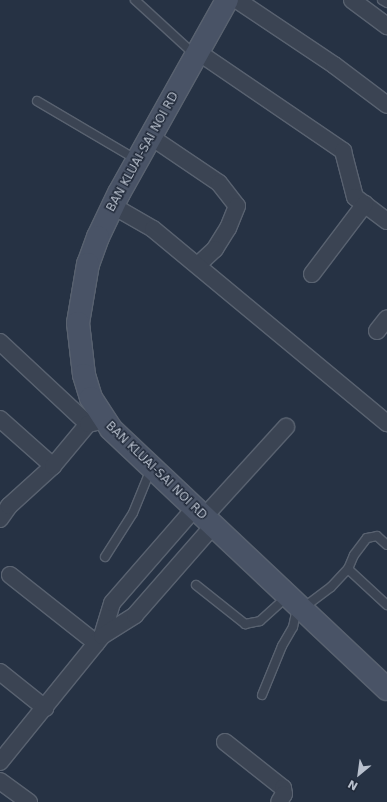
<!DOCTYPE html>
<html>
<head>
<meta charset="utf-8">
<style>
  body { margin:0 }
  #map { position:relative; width:387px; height:802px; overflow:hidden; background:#263244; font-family:"DejaVu Sans",sans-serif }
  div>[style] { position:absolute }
  .roads { filter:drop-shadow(1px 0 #596270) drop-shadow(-1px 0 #596270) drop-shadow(0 1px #596270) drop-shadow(0 -1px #596270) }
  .lane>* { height:8px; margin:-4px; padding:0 4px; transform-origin:4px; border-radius:4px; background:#3b4453 }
  .street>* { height:16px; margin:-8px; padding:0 8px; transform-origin:8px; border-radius:8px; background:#3b4453 }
  .secondary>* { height:22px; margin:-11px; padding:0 11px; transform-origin:11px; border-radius:11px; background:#495366 }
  span { translate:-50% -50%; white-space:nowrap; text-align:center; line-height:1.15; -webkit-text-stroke:3px #202939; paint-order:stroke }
  .street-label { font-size:12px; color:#b8c0cd }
  .north { position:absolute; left:339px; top:754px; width:40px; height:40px; -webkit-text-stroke:3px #202939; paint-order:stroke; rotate:209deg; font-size:11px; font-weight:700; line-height:16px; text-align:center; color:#b8c0cd }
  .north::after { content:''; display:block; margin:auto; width:14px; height:18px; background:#b8c0cd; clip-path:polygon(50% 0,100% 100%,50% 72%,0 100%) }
</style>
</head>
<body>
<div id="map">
  <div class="roads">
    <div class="lane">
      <i style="left:135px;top:0;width:81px;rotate:42.5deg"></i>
      <i style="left:382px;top:0;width:6px;rotate:31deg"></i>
      <i style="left:37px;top:101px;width:116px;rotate:30.5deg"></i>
      <i style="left:105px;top:557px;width:52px;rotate:-57.5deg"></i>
      <i style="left:133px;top:513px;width:48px;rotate:-67.8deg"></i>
      <i style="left:348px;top:569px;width:15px;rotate:-67deg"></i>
      <i style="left:354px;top:555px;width:21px;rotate:-53deg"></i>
      <i style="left:367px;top:538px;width:10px;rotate:-11deg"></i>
      <i style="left:377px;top:536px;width:13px;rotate:42deg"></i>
      <i style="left:196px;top:585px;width:63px;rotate:38.5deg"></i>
      <i style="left:245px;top:624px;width:15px;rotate:-11deg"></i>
      <i style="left:260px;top:621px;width:38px;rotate:-42deg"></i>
      <i style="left:303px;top:608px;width:35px;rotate:-37deg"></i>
      <i style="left:331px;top:587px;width:25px;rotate:-47deg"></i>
      <i style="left:348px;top:569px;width:53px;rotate:42.7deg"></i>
      <i style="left:262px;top:695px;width:53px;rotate:-67.8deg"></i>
      <i style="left:282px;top:646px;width:22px;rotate:-60deg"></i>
      <i style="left:293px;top:627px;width:19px;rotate:-78deg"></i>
    </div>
    <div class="street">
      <i style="left:237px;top:0;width:117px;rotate:33.8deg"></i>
      <i style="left:334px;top:65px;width:66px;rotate:37deg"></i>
      <i style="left:352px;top:0;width:44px;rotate:36.6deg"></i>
      <i style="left:198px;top:52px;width:176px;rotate:34.3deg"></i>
      <i style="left:343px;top:151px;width:48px;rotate:75.4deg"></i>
      <i style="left:355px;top:197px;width:40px;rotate:37deg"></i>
      <i style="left:151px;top:137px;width:82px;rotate:34.1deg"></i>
      <i style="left:219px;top:183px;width:29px;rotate:52deg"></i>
      <i style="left:237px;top:206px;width:24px;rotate:112deg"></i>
      <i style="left:228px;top:228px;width:25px;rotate:122deg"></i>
      <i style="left:215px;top:249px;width:23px;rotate:137deg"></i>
      <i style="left:113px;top:206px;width:46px;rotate:29.9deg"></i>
      <i style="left:153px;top:229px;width:304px;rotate:39.7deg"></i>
      <i style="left:312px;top:274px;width:88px;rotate:-52.9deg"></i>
      <i style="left:377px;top:331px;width:16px;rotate:-52deg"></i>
      <i style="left:0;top:342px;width:120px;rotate:43deg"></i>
      <i style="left:0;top:419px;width:71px;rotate:41.6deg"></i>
      <i style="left:204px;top:517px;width:122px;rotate:-47.7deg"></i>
      <i style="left:0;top:519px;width:16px;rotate:-55deg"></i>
      <i style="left:9px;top:506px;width:59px;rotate:-42.3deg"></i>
      <i style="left:53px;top:466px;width:55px;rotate:-50.2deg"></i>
      <i style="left:88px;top:424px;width:16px;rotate:-14deg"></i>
      <i style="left:10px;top:575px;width:110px;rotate:38.3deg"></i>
      <i style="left:102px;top:636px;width:34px;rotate:-73deg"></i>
      <i style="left:112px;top:603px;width:125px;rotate:-48.9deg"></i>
      <i style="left:0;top:672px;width:58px;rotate:38.7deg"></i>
      <i style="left:225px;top:742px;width:74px;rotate:38.4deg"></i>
      <i style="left:283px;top:788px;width:6px;rotate:81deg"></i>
      <i style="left:284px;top:794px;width:9px;rotate:122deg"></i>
      <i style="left:0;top:762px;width:162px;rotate:-51deg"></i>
      <i style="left:102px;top:636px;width:39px;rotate:-32deg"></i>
      <i style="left:135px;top:615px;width:118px;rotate:-48.8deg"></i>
      <i style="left:0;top:781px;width:36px;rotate:36deg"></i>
    </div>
    <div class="secondary">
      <i style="left:227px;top:0;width:221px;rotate:119.2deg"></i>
      <i style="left:119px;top:193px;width:49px;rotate:115.5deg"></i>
      <i style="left:98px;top:237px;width:29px;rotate:110deg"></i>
      <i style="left:88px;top:264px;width:60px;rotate:99.6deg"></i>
      <i style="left:78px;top:323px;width:52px;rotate:83.4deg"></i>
      <i style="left:84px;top:375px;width:24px;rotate:73deg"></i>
      <i style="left:91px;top:398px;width:37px;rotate:57deg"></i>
      <i style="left:111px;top:429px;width:379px;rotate:43.3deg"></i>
    </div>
  </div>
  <div class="street-label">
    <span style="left:143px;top:152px;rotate:-61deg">BAN KLUAI-SAI NOI RD</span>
    <span style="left:156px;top:471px;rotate:44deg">BAN KLUAI-SAI NOI RD</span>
  </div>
  <div class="north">N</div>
</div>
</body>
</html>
